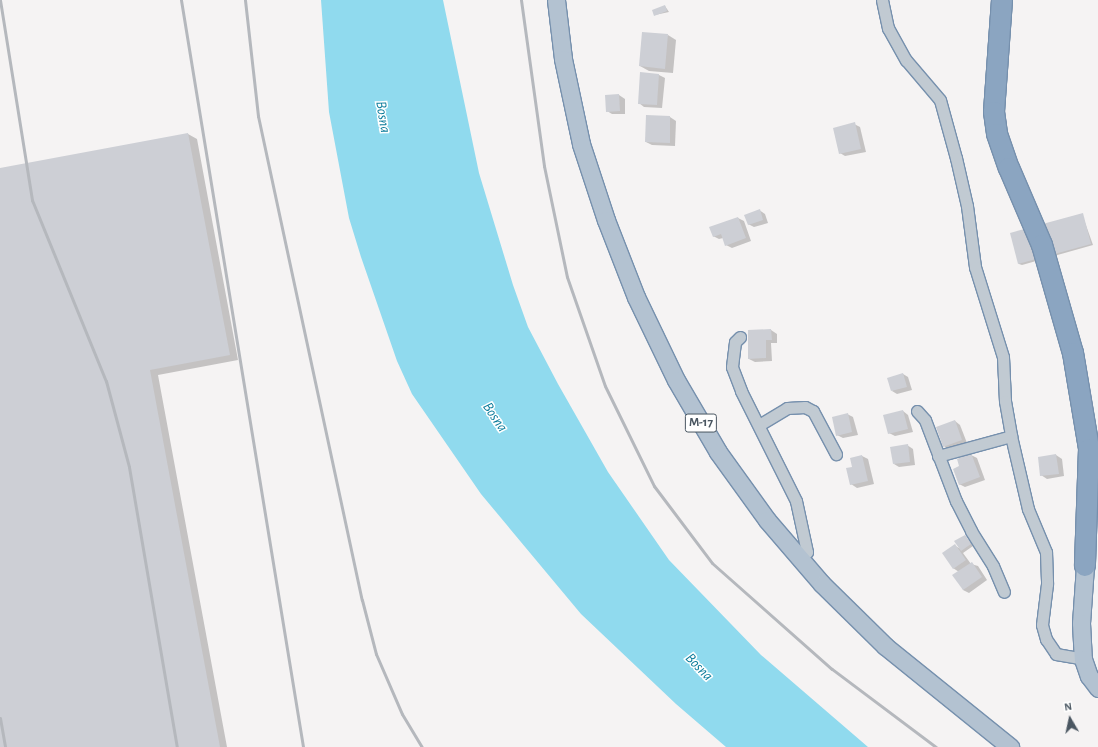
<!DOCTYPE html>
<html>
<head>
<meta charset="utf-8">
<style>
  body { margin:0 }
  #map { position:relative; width:1098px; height:747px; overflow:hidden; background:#f5f3f3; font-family:"Alegreya Sans",sans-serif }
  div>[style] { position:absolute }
  .water>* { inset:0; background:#90daee }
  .shadow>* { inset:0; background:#0003 }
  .building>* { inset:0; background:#cdcfd5 }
  .roads { filter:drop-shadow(1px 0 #7690ad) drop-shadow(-1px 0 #7690ad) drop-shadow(0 1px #7690ad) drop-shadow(0 -1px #7690ad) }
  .street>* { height:11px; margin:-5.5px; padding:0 5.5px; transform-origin:5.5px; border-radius:5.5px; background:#c1cad2 }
  .primary>* { height:17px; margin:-8.5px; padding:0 8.5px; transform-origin:8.5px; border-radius:8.5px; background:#b3c2d1 }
  .highway>* { height:20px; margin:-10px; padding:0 10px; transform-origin:10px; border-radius:10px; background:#8ba5c1 }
  .rail>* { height:3px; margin:-1.5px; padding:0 1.5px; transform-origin:1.5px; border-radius:1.5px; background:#b5b8bd }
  span { translate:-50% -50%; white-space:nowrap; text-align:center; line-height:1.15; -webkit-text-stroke:3px #fff; paint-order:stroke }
  .shield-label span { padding:1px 3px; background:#fff; border:1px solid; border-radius:3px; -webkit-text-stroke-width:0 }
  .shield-label { font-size:13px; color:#4a5661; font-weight:700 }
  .water-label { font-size:15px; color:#0c7c9b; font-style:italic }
  .north { position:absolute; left:1050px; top:699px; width:40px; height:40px; -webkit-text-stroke:3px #fff; paint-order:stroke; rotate:351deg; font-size:11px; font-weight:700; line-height:16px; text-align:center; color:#4a5661 }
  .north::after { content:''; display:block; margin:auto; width:14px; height:18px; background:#4a5661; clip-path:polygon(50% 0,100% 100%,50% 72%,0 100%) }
</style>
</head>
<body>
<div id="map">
  <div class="water">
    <i style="clip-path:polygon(321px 0,443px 0,479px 173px,513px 285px,528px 327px,558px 384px,608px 472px,669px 560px,761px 655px,868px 747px,726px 747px,676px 704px,581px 614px,481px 494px,412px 394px,397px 361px,361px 257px,349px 218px,329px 112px)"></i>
  </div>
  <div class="shadow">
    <i style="clip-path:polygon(665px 6px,669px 12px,655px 15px)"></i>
    <i style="clip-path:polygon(668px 35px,676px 40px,673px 73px,649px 71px,640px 66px)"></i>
    <i style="clip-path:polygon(641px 73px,659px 75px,665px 78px,662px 108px,644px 107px,639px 103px)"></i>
    <i style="clip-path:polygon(619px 95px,625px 99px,625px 114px,612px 114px,607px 111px)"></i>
    <i style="clip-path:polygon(647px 116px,670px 117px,676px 121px,675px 146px,652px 145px,646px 142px)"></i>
    <i style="clip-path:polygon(854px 124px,860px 127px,866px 152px,845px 156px,840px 153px)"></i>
    <i style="clip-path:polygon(188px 134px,197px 139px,238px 360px,158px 375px,227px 747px,0 747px,0 169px)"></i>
    <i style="clip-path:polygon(759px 210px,765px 214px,768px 223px,754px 227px,748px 224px)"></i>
    <i style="clip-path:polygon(1082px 214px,1093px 245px,1022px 265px,1019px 264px,1011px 234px)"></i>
    <i style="clip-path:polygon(738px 218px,744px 221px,751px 241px,732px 248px,726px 245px,723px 238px,719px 239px,713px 236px)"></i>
    <i style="clip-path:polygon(771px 330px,777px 334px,777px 343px,771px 343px,772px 361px,755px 362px,749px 359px)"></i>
    <i style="clip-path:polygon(903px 374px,908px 377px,912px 390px,897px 394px,892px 391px)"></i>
    <i style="clip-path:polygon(903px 411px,908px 415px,913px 432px,895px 436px,889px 433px)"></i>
    <i style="clip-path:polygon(847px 414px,853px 417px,858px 435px,843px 438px,837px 435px)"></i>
    <i style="clip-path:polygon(955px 421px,960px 425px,967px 443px,949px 450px,944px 446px)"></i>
    <i style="clip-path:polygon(907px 445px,913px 449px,915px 465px,899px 467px,894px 464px)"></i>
    <i style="clip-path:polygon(971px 455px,977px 458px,985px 480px,965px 487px,959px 484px,961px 467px)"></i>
    <i style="clip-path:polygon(1056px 455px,1062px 459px,1064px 476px,1047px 479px,1041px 475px)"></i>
    <i style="clip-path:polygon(862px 456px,868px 459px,874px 484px,857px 488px,851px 484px,854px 467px)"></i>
    <i style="clip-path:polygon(965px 536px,973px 546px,963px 553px,971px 564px,978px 566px,987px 580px,969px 593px,963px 590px,959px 572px,953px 568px,955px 546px,961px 549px)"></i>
  </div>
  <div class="building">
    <i style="clip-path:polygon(665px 5px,667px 11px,654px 16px,652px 10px)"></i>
    <i style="clip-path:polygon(642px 32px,668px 34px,665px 69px,639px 66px)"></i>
    <i style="clip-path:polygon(640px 72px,659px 74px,657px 105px,638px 104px)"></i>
    <i style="clip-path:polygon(619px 94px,620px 111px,606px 112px,605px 95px)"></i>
    <i style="clip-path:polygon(646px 115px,670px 116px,670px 143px,645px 142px)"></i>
    <i style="clip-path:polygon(855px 122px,861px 149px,839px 154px,833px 128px)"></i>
    <i style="clip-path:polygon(188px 133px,230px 355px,150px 370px,220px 747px,0 747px,0 168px)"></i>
    <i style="clip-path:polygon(760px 209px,763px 220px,748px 225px,744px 215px)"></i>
    <i style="clip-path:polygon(1083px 213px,1091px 244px,1018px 264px,1010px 233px)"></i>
    <i style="clip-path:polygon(738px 217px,746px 238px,725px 246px,721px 234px,713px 237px,709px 227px)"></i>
    <i style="clip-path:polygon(771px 329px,772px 340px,766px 340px,766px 358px,748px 359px,748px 330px)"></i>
    <i style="clip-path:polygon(903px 373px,907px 387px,891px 391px,887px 378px)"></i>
    <i style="clip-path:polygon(903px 410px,908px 429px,888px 434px,883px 415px)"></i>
    <i style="clip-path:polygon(848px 413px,852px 432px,836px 436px,832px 417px)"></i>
    <i style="clip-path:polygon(955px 420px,962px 440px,943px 447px,936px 427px)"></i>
    <i style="clip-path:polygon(908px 444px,910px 462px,893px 464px,890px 447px)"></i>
    <i style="clip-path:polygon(971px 453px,980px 477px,959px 485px,953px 469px,959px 466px,957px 459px)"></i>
    <i style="clip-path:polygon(1056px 454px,1059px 474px,1040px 476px,1038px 457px)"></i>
    <i style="clip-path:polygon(862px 455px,868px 481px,850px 485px,846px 468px,852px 467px,850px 458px)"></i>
    <i style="clip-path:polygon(965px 535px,971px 544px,961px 551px,954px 541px)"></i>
    <i style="clip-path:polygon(955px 544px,966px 560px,953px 569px,942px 553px)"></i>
    <i style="clip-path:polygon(972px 562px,982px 577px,963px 590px,952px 575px)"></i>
  </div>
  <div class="roads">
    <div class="street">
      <i style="left:882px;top:0;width:29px;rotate:78deg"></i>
      <i style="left:888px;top:28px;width:37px;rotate:61deg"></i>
      <i style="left:906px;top:60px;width:52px;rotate:49.6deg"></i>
      <i style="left:940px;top:100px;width:60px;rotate:74.6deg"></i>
      <i style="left:956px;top:158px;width:49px;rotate:77.1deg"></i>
      <i style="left:967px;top:206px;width:62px;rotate:82.5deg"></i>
      <i style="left:975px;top:267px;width:94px;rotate:72.7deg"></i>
      <i style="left:1003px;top:357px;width:44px;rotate:87.4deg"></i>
      <i style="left:1005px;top:401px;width:36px;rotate:80deg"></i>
      <i style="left:1011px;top:436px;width:75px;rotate:76.9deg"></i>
      <i style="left:1028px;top:509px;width:47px;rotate:67.3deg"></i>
      <i style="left:1046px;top:552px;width:32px;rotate:88deg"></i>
      <i style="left:1047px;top:584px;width:41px;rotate:97deg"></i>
      <i style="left:1042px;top:625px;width:15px;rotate:74deg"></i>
      <i style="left:1046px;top:639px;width:18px;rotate:56deg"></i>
      <i style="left:1056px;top:654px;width:27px;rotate:10deg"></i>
      <i style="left:740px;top:337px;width:7px;rotate:135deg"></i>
      <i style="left:735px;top:342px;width:25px;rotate:97deg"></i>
      <i style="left:732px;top:367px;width:26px;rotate:69deg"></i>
      <i style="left:741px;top:391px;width:123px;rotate:63.4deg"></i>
      <i style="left:796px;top:501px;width:52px;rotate:77.8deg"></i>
      <i style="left:807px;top:552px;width:9px;rotate:139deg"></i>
      <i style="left:917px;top:411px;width:12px;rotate:48deg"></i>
      <i style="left:925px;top:420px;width:87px;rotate:69.1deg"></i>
      <i style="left:956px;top:501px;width:34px;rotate:63deg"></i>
      <i style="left:971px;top:531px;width:41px;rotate:57.8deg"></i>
      <i style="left:993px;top:566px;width:28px;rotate:67deg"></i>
      <i style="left:759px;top:425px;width:33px;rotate:-31deg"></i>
      <i style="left:787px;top:408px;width:18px;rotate:-3deg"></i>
      <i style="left:805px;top:407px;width:9px;rotate:27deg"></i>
      <i style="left:813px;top:411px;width:49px;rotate:61.9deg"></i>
      <i style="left:938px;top:456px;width:76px;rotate:-15.3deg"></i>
    </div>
    <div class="primary">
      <i style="left:556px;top:0;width:59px;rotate:83.2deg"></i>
      <i style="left:563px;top:59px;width:87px;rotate:78deg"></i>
      <i style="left:581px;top:144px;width:80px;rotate:71.8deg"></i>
      <i style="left:606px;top:220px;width:83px;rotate:68.7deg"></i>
      <i style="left:636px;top:297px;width:92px;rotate:64.3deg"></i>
      <i style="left:676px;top:380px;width:83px;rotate:59.7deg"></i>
      <i style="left:718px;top:452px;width:84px;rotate:54.2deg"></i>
      <i style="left:767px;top:520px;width:84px;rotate:49.3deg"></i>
      <i style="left:822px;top:584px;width:88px;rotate:44.5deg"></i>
      <i style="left:885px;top:646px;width:161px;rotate:38.9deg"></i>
      <i style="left:1085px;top:566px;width:57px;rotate:94deg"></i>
      <i style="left:1081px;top:623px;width:36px;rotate:87deg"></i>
      <i style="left:1083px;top:659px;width:18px;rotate:71deg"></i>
      <i style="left:1089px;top:676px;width:15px;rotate:53deg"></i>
    </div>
    <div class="highway">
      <i style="left:1002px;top:0;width:112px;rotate:94.1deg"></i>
      <i style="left:994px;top:112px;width:22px;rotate:82deg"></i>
      <i style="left:997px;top:134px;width:36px;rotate:71deg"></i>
      <i style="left:1009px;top:168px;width:84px;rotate:66.8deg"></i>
      <i style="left:1042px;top:245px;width:112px;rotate:74deg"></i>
      <i style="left:1073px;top:353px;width:97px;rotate:80.5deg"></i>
      <i style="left:1089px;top:449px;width:117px;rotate:92deg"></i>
    </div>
  </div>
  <div class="rail">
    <i style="left:0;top:0;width:203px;rotate:80.9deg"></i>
    <i style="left:32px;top:200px;width:196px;rotate:67.8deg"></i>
    <i style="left:106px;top:381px;width:89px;rotate:75deg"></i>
    <i style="left:129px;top:467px;width:284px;rotate:80.3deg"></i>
    <i style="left:181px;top:0;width:757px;rotate:80.72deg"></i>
    <i style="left:245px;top:0;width:117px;rotate:83.6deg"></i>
    <i style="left:258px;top:116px;width:495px;rotate:77.9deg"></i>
    <i style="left:362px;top:600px;width:56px;rotate:75.5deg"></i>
    <i style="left:376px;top:654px;width:65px;rotate:66.6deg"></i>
    <i style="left:402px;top:714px;width:39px;rotate:59deg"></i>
    <i style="left:521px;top:0;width:168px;rotate:82.1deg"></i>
    <i style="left:544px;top:166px;width:113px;rotate:78.3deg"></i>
    <i style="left:567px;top:277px;width:115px;rotate:70.8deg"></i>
    <i style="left:605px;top:386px;width:111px;rotate:63.9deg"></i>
    <i style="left:654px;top:486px;width:96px;rotate:53deg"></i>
    <i style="left:712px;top:563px;width:160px;rotate:41.5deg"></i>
    <i style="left:832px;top:669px;width:130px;rotate:36.9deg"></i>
    <i style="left:0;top:718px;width:29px;rotate:80deg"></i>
  </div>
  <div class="shield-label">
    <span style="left:701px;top:423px">M-17</span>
  </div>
  <div class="water-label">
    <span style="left:383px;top:117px;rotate:81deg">Bosna</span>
    <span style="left:495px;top:417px;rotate:56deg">Bosna</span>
    <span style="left:699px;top:667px;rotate:46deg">Bosna</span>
  </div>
  <div class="north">N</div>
</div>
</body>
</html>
